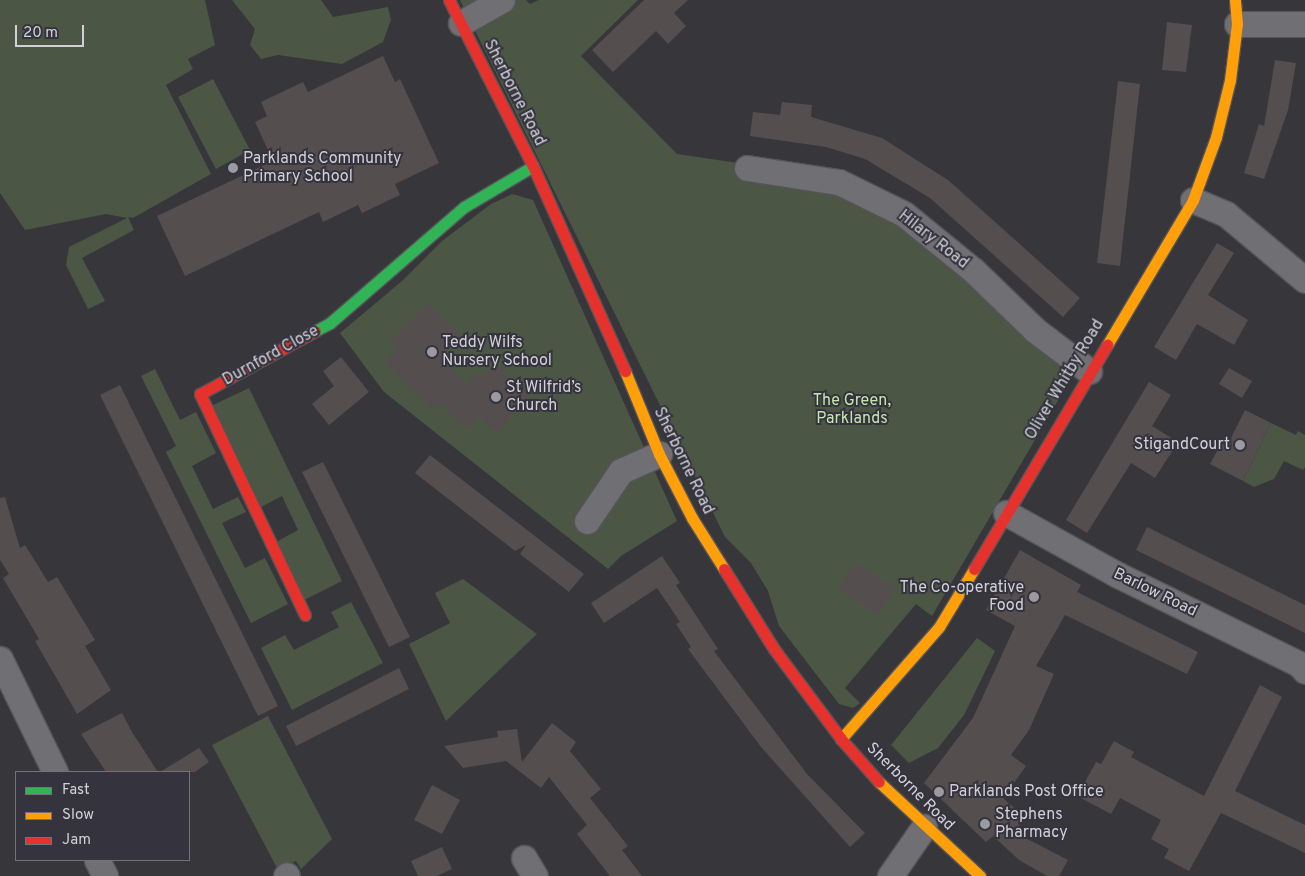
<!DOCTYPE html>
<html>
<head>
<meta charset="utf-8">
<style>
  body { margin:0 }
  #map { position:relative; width:1305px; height:876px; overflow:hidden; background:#36363b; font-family:Overpass,sans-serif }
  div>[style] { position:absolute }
  .green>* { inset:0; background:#4b5744 }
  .building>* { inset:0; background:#554e4e }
  .roads { filter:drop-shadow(1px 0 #555459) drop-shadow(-1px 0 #555459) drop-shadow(0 1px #555459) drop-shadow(0 -1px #555459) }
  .street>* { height:25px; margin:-12.5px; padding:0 12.5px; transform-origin:12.5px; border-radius:12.5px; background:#707074 }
  .fast>* { height:11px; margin:-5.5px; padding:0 5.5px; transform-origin:5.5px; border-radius:5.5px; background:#30b455 }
  .slow>* { height:11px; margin:-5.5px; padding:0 5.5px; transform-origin:5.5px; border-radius:5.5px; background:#ff9f0a }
  .jam>* { height:11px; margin:-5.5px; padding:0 5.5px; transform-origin:5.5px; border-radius:5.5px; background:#e5322d }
  .dots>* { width:14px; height:14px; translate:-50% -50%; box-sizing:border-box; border:2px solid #34333e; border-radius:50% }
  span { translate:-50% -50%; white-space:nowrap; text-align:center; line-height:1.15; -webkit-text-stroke:4px #34333e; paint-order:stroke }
  .street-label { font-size:16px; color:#d1d0d7 }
  .poi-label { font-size:16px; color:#d1d0d7 }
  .left { translate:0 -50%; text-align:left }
  .right { translate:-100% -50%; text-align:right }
  .park-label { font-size:16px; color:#c3e8ab }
  .legend { position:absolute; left:15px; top:771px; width:175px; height:90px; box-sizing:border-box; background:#34333e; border:1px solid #73727b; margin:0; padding:6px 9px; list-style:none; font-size:15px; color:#d1d0d7 }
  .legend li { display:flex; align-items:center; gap:10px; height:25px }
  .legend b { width:25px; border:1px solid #73727b }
  .scale { position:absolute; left:15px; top:25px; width:69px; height:22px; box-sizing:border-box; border:2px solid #d1d0d7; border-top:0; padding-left:6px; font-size:15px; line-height:18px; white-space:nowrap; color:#d1d0d7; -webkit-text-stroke:4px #34333e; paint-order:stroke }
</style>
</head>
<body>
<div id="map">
  <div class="green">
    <i style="clip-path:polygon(0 0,205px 0,215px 45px,188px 59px,193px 69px,166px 85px,211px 174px,133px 218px,128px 217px,134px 230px,82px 258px,105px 301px,88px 309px,66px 265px,69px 247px,127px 218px,106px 214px,25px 230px,0 193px)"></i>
    <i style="clip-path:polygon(232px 0,321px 0,333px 17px,388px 7px,391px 20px,383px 42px,342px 64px,278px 55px,261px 59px,250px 45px,255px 29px)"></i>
    <i style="clip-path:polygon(460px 0,526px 0,530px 4px,539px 0,638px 0,581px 56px,677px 154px,738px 163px,740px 180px,837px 194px,898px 224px,961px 275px,1015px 330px,1074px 373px,932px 616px,916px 604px,845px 688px,860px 703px,853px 708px,839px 704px,779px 626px,768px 591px,751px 563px,725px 537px)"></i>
    <i style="clip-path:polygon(213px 79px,250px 150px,216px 169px,178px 97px)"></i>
    <i style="clip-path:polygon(512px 194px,533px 200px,677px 521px,621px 556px,608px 569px,384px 392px,340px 333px,402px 281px,442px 241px,491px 204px)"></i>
    <i style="clip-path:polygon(155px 369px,180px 420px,196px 412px,216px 453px,192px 466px,213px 509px,238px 497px,246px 512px,222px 523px,245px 568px,265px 558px,288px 604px,251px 623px,166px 452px,176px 446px,141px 376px)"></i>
    <i style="clip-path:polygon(249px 388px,342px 581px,304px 600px,276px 542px,298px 530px,282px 496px,261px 507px,211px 406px)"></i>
    <i style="clip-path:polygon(1271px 423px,1296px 435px,1298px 431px,1305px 435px,1305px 467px,1303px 470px,1284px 461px,1274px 479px,1254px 487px,1243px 481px)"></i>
    <i style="clip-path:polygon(463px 579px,537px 634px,446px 721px,409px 644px,450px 623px,435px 593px)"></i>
    <i style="clip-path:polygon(351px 602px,383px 663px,292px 710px,261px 648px,285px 635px,294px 650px,339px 627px,331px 612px)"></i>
    <i style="clip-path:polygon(977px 638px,995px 651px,964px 715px,938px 748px,909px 763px,891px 745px)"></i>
    <i style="clip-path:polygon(268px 716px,332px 839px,301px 869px,296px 861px,278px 870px,212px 745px)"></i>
  </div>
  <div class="building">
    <i style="clip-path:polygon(644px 0,688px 0,674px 13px,686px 26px,668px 44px,656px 31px,613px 72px,592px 50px)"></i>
    <i style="clip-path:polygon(1167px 22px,1192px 25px,1186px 72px,1162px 70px)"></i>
    <i style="clip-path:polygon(383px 56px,395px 82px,400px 79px,439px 163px,395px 184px,400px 195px,362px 213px,358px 205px,323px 222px,319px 212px,185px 276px,157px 216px,273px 161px,255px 122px,267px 116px,261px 102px,303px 82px,308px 92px)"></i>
    <i style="clip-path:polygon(1275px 60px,1296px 63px,1288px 110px,1264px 179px,1244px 173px,1259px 124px,1264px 126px)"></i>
    <i style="clip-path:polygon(1118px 81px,1140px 84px,1120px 266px,1097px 263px)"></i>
    <i style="clip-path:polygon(782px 102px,812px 105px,811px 117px,882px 138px,948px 180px,1080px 298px,1063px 317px,930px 198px,865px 159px,826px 147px,750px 136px,753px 112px,780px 115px)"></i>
    <i style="clip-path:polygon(1217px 243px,1234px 253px,1208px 295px,1248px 320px,1234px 345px,1197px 324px,1176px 360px,1154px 347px)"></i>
    <i style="clip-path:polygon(428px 303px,461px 336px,440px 358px,465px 383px,475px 373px,481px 378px,496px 363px,530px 397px,496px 433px,479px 417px,467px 429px,439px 402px,432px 409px,384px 362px,398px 349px,390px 341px)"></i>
    <i style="clip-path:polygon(341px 357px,369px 392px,329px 425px,312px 404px,334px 386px,323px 371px)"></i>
    <i style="clip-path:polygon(1229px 368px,1252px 381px,1242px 398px,1219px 384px)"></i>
    <i style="clip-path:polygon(1149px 382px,1171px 395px,1152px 426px,1178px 442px,1155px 478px,1131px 463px,1087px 533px,1066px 520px)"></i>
    <i style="clip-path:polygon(120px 385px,278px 706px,258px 716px,100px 395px)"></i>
    <i style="clip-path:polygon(1245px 410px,1271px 423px,1243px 481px,1210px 464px,1223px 440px,1229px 442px)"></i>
    <i style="clip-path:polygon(430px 455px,584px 574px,569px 592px,520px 554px,526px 545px,515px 551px,415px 473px)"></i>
    <i style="clip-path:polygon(323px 462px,410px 637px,389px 647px,302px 472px)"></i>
    <i style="clip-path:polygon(5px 497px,20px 548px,25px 545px,48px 582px,57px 577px,95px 640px,85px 646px,111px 690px,77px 714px,35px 641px,39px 639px,3px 578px,9px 574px,0 560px,0 498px)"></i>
    <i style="clip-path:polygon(1147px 527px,1305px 605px,1305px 633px,1136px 550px)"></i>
    <i style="clip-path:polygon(1020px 550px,1081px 585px,1077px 592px,1198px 652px,1187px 674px,1065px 615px,1036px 666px,1054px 674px,1029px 730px,1011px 755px,1026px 766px,1003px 798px,1026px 818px,1014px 832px,1068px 860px,1059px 876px,1047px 876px,1019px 860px,993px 836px,986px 842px,924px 783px,973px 718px,1015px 626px,986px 610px)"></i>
    <i style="clip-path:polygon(662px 556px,680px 583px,676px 585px,718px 649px,714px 651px,807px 774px,865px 833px,850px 847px,761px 747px,688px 649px,691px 647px,676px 624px,680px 622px,657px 588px,604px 623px,591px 603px)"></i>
    <i style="clip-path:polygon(856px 562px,896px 588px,877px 615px,838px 588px)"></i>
    <i style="clip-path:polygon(399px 668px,409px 689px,296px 746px,286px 726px)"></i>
    <i style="clip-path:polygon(1260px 685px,1282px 697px,1235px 791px,1305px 825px,1305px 853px,1221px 813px,1189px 871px,1164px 858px,1169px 849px,1151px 839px,1161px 820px,1120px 798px,1111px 814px,1077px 796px,1096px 762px,1101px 764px,1114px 741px,1134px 752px,1131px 757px,1204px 796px)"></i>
    <i style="clip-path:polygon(122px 713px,132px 732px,158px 772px,106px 772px,81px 734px)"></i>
    <i style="clip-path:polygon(552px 723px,576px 742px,570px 751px,601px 789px,590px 798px,628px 846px,622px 850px,642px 876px,610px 876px,577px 834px,587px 825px,549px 777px,541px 788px,506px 761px,463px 768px,444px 746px,498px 737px,497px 731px,517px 729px,522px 762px)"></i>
    <i style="clip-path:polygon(199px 748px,209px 762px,195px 772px,160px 772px)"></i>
    <i style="clip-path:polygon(432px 785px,460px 800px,442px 834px,414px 820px)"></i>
    <i style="clip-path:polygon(442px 847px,452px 869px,437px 876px,418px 876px,411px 861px)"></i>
  </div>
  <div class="roads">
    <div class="street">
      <i style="left:461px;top:23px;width:47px;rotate:-29.3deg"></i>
      <i style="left:1237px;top:24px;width:68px"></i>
      <i style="left:747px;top:168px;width:93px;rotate:8.7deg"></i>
      <i style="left:839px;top:182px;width:72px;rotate:26.2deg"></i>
      <i style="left:904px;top:214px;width:89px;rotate:39.1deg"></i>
      <i style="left:973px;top:270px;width:86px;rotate:44.1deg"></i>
      <i style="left:1035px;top:330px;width:68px;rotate:37.2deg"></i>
      <i style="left:1193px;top:200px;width:36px;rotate:23deg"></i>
      <i style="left:1226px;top:214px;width:103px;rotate:39.9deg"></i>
      <i style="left:1006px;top:513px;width:126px;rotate:29deg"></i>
      <i style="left:1116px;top:574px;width:204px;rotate:26.2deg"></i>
      <i style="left:1299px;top:664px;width:9px;rotate:49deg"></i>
      <i style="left:587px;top:521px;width:60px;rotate:-55.8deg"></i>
      <i style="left:621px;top:471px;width:42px;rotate:-24.1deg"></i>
      <i style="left:0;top:659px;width:126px;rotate:64deg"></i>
      <i style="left:524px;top:858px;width:21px;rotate:59deg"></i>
      <i style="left:97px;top:860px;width:18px;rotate:63deg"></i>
      <i style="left:286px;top:876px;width:1px;rotate:-45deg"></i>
      <i style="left:890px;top:876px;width:60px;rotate:-55.2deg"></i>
    </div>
    <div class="fast">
      <i style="left:315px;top:331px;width:17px;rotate:-28deg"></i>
      <i style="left:330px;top:323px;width:177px;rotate:-40.9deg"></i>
      <i style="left:464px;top:207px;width:80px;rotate:-30.7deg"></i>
    </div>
    <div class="slow">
      <i style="left:1107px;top:345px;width:169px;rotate:-59.3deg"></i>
      <i style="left:1193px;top:200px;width:67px;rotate:-69.9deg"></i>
      <i style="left:1216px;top:137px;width:59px;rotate:-76.2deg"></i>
      <i style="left:1230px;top:80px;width:56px;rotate:-82.9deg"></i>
      <i style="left:1237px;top:24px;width:24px;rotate:-95deg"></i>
      <i style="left:625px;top:371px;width:90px;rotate:67.7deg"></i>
      <i style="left:659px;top:454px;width:72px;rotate:62.7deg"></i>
      <i style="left:692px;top:518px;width:60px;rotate:57.9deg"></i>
      <i style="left:841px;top:739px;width:149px;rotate:-48.8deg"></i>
      <i style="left:939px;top:627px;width:68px;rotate:-58.9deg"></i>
      <i style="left:879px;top:782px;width:138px;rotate:42.9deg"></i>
    </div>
    <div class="jam">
      <i style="left:449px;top:0;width:186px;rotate:63.2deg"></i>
      <i style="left:533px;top:166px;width:225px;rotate:65.8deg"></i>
      <i style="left:724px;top:569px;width:94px;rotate:58deg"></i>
      <i style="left:774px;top:649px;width:112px;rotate:53.3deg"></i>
      <i style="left:841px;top:739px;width:57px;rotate:48.5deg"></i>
      <i style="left:974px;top:569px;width:261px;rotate:-59.3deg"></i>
      <i style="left:305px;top:615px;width:245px;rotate:-115.4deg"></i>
      <i style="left:200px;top:394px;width:131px;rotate:-28.7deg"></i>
    </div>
  </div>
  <div class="dots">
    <i style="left:233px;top:168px;background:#9b9aa0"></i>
    <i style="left:432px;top:352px;background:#9b9aa0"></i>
    <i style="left:496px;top:397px;background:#9b9aa0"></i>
    <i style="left:1240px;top:445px;background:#9b9aa0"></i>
    <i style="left:1034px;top:597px;background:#9b9aa0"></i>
    <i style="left:939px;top:792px;background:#9b9aa0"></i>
    <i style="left:985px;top:824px;background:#9b9aa0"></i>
  </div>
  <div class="street-label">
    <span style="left:514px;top:93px;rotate:63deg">Sherborne Road</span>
    <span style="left:933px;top:240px;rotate:38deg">Hilary Road</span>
    <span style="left:271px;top:356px;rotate:-29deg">Durnford Close</span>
    <span style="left:1065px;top:380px;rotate:-59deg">Oliver Whitby Road</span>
    <span style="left:683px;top:461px;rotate:64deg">Sherborne Road</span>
    <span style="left:1155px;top:593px;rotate:26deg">Barlow Road</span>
    <span style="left:910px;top:787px;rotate:45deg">Sherborne Road</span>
  </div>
  <div class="poi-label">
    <span class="left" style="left:243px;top:168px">Parklands Community<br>Primary School</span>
    <span class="left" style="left:442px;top:352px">Teddy Wilfs<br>Nursery School</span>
    <span class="left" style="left:506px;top:397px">St Wilfrid’s<br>Church</span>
    <span class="right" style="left:1230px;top:445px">StigandCourt</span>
    <span class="right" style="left:1024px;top:597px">The Co-operative<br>Food</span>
    <span class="left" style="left:949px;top:792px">Parklands Post Office</span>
    <span class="left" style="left:995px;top:824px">Stephens<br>Pharmacy</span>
  </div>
  <div class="park-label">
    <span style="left:852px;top:410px">The Green,<br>Parklands</span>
  </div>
  <ul class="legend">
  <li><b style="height:6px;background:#30b455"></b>Fast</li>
  <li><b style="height:6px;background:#ff9f0a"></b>Slow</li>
  <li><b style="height:6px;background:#e5322d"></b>Jam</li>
  </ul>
  <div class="scale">20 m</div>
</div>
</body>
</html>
